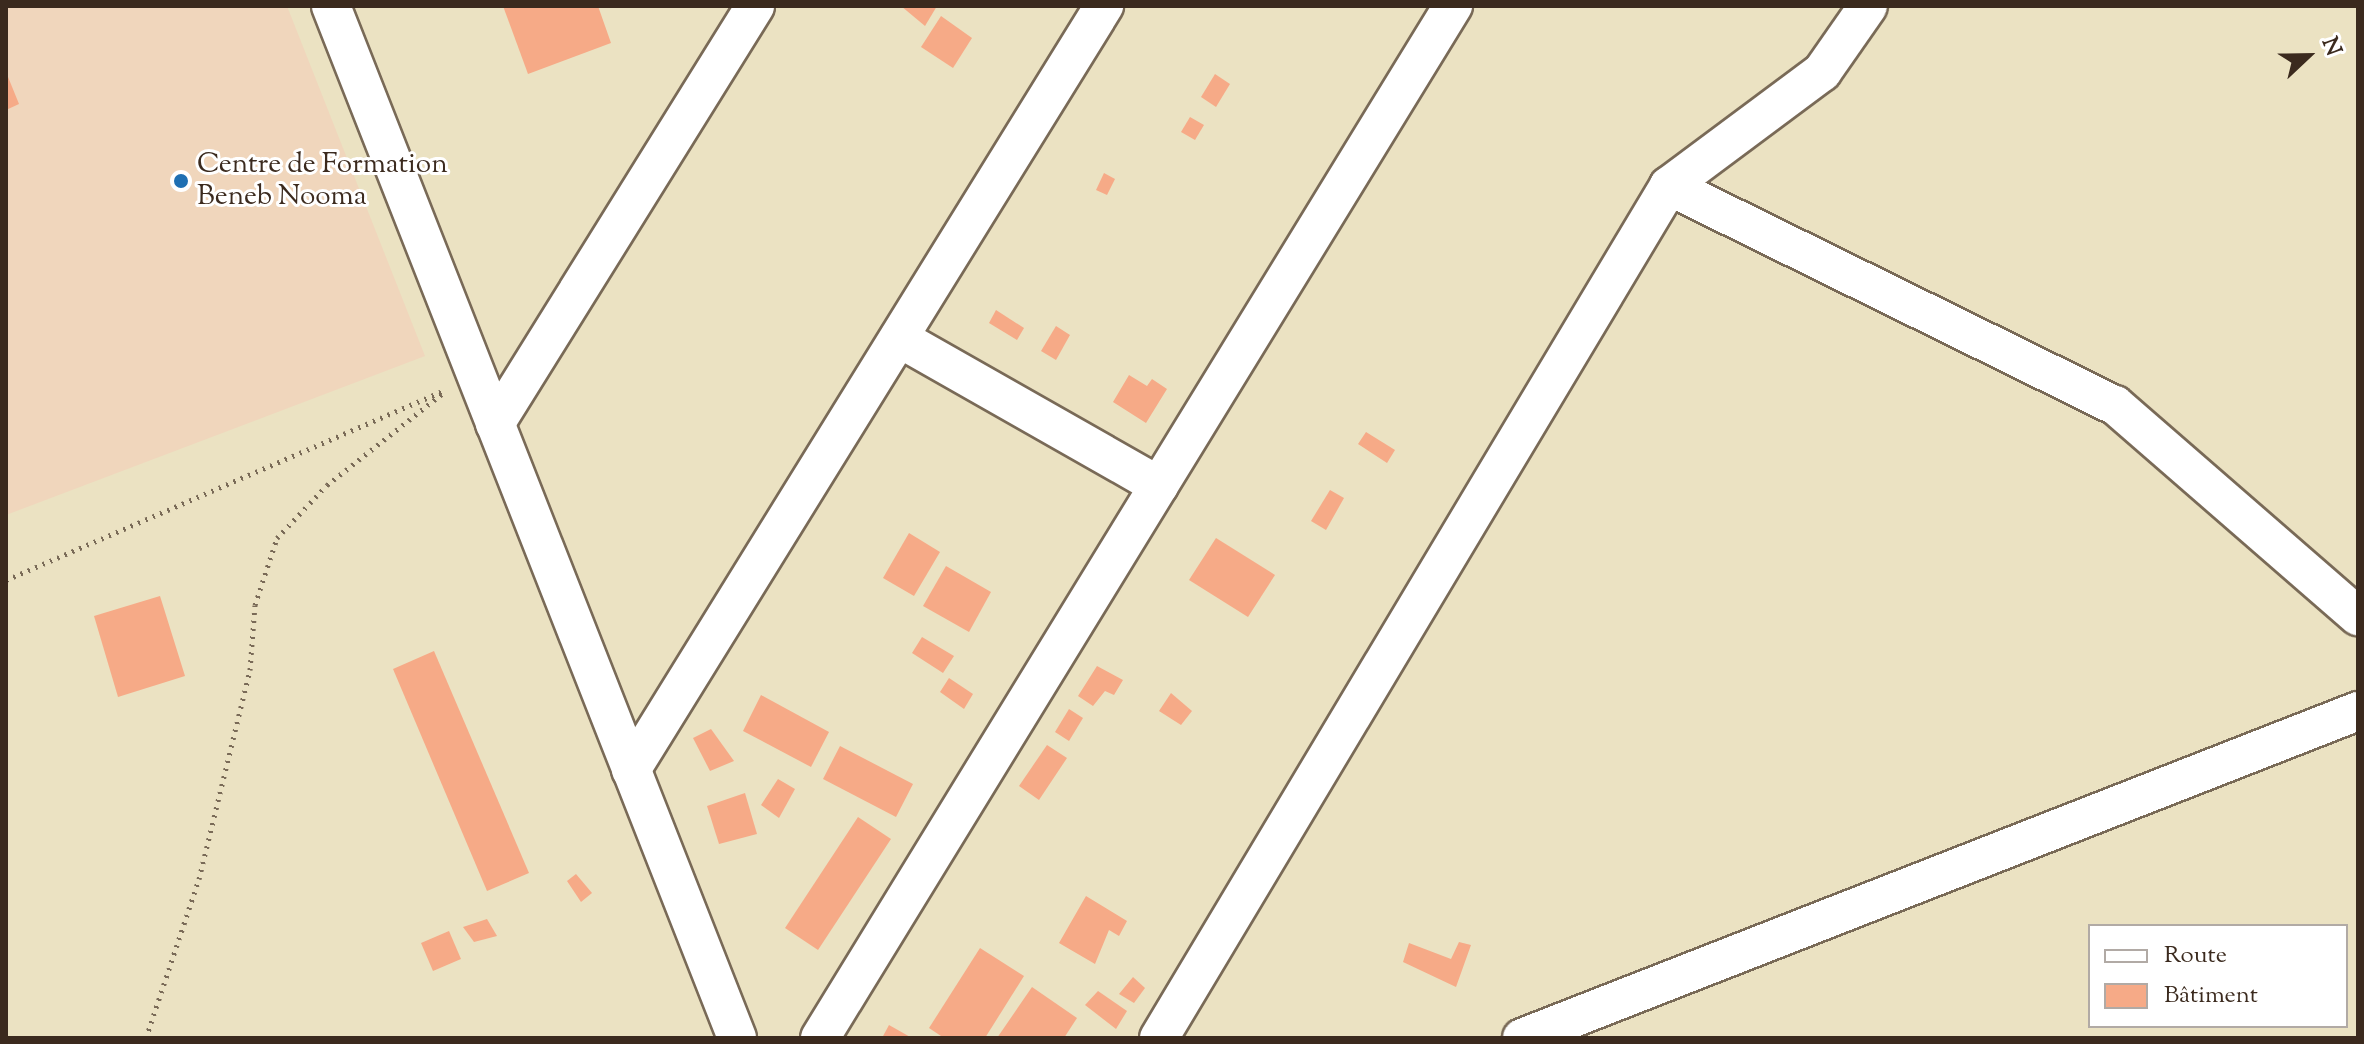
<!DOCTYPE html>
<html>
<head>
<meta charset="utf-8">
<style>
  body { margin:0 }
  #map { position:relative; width:2364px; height:1044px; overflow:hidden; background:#ebe2c2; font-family:"Sorts Mill Goudy",serif }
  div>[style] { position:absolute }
  .built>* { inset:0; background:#f0d6bc }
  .building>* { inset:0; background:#f6aa87 }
  .path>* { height:5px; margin-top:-2.5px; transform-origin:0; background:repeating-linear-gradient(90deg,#796a57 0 2px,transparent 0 8px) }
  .roads { filter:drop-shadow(2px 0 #796a57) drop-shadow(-2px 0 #796a57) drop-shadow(0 2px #796a57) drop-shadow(0 -2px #796a57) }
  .street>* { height:38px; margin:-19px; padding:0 19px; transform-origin:19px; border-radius:19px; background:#fff }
  .dots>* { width:22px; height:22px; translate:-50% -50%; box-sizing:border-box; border:4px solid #fff; border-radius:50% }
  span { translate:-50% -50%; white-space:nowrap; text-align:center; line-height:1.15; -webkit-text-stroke:6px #fff; paint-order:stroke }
  .poi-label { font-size:28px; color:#3b2a1e }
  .left { translate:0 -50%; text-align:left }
  .frame { position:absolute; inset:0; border:8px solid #3b2a1e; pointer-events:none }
  .legend { position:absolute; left:2088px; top:924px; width:260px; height:104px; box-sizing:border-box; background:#fff; border:2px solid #b1aaa5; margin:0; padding:10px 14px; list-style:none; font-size:24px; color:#3b2a1e }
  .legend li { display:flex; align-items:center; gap:16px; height:40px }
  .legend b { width:40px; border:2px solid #b1aaa5 }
  .north { position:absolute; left:2268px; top:16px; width:80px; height:80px; -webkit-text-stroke:6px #fff; paint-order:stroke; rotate:68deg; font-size:22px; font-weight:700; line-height:32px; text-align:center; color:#3b2a1e }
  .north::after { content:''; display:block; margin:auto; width:28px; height:36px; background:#3b2a1e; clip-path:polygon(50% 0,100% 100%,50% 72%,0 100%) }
</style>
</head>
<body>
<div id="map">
  <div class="built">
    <i style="clip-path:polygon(6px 6px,287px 6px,425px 356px,6px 515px)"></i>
  </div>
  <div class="building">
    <i style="clip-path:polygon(503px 6px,598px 6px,611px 43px,528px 74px)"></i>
    <i style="clip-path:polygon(901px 6px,937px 6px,925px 26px)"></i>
    <i style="clip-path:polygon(941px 16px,972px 38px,953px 68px,921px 47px)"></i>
    <i style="clip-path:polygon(6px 72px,19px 104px,6px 110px)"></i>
    <i style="clip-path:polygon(1215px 74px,1230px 84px,1216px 107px,1201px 97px)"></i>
    <i style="clip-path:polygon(1190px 117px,1204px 125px,1195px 140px,1181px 132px)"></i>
    <i style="clip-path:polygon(1104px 173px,1115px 179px,1107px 195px,1096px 190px)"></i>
    <i style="clip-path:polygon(996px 310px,1024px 328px,1017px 340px,989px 323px)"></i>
    <i style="clip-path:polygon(1056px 326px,1070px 335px,1056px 360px,1041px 351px)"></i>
    <i style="clip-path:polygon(1129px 375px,1147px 386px,1152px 379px,1167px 389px,1146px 423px,1113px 402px)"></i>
    <i style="clip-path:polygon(1366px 432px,1395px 450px,1387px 463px,1358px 444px)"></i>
    <i style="clip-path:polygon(1330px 490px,1344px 498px,1326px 530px,1311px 521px)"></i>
    <i style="clip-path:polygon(909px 533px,940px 552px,914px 596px,883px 578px)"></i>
    <i style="clip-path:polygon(1216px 538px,1275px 575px,1248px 617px,1189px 580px)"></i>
    <i style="clip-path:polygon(946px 566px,991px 592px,969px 632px,923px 606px)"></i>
    <i style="clip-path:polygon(160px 596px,185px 676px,118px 697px,94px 616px)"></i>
    <i style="clip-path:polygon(922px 637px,954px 656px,943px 673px,912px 653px)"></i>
    <i style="clip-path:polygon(434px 651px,529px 873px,487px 891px,393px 669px)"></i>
    <i style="clip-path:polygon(1097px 666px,1123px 680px,1114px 695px,1105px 691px,1093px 706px,1078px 696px)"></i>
    <i style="clip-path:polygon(949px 678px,973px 694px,964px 709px,940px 692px)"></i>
    <i style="clip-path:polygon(1171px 693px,1192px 711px,1181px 725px,1159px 711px)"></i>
    <i style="clip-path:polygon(761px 695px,829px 732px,811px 767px,743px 731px)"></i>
    <i style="clip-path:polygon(1069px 709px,1083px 718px,1069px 741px,1055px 732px)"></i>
    <i style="clip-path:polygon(711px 729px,734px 761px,710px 771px,693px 738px)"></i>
    <i style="clip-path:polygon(1047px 745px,1067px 758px,1039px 800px,1019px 786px)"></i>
    <i style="clip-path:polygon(840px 746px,913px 784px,896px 817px,823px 779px)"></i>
    <i style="clip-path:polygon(778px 779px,795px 789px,779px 818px,761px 805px)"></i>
    <i style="clip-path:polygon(745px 793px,757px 834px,719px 844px,707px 806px)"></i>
    <i style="clip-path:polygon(858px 817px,891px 839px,818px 950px,785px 928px)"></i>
    <i style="clip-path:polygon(576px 874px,592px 893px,581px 902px,567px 881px)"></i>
    <i style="clip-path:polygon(1086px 896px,1127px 921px,1119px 936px,1109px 930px,1095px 964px,1059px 943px)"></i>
    <i style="clip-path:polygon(487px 919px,497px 936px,474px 942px,463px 927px)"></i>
    <i style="clip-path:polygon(449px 931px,461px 959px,433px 971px,421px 943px)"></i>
    <i style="clip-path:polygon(1459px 942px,1471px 945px,1456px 987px,1403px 962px,1409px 943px,1451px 959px)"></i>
    <i style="clip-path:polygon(980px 948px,1024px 976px,985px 1038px,944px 1038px,929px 1028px)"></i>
    <i style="clip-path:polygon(1133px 977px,1145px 988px,1134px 1003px,1119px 994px)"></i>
    <i style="clip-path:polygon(1032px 987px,1077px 1018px,1064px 1038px,997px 1038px)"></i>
    <i style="clip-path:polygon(1098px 991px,1127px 1011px,1116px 1029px,1085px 1005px)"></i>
    <i style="clip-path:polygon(889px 1025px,912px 1038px,882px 1038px)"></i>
  </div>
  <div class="path">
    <i style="left:6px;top:580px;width:475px;rotate:-23.4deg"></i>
    <i style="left:146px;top:1038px;width:168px;rotate:-71.6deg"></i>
    <i style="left:199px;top:879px;width:215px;rotate:-76.3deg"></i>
    <i style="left:250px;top:670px;width:65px;rotate:-85.6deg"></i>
    <i style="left:255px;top:605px;width:71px;rotate:-71.8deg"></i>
    <i style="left:277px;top:538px;width:73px;rotate:-46.7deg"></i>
    <i style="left:327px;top:485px;width:148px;rotate:-38.4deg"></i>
  </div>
  <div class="roads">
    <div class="street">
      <i style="left:331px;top:6px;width:1109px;rotate:68.52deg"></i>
      <i style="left:1669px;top:186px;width:497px;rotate:26.2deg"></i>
      <i style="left:2115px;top:405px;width:322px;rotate:41deg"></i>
      <i style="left:899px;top:338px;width:299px;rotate:29.6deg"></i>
      <i style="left:495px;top:424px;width:492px;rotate:-58.1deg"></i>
      <i style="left:631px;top:770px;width:899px;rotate:-58.24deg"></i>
      <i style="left:820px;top:1038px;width:1211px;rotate:-58.48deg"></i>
      <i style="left:1159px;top:1038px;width:993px;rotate:-59.1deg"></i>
      <i style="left:1669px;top:186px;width:191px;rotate:-36.7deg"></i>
      <i style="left:1822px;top:72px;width:80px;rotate:-55.1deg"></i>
      <i style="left:1522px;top:1038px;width:898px;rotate:-21.36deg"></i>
    </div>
  </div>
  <div class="dots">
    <i style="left:181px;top:181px;background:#1f6fb2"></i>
  </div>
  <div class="poi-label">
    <span class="left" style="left:197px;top:181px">Centre de Formation<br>Beneb Nooma</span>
  </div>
  <div class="frame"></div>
  <ul class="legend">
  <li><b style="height:10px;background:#fff"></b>Route</li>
  <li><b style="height:22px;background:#f6aa87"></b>Bâtiment</li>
  </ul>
  <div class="north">N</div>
</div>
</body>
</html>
